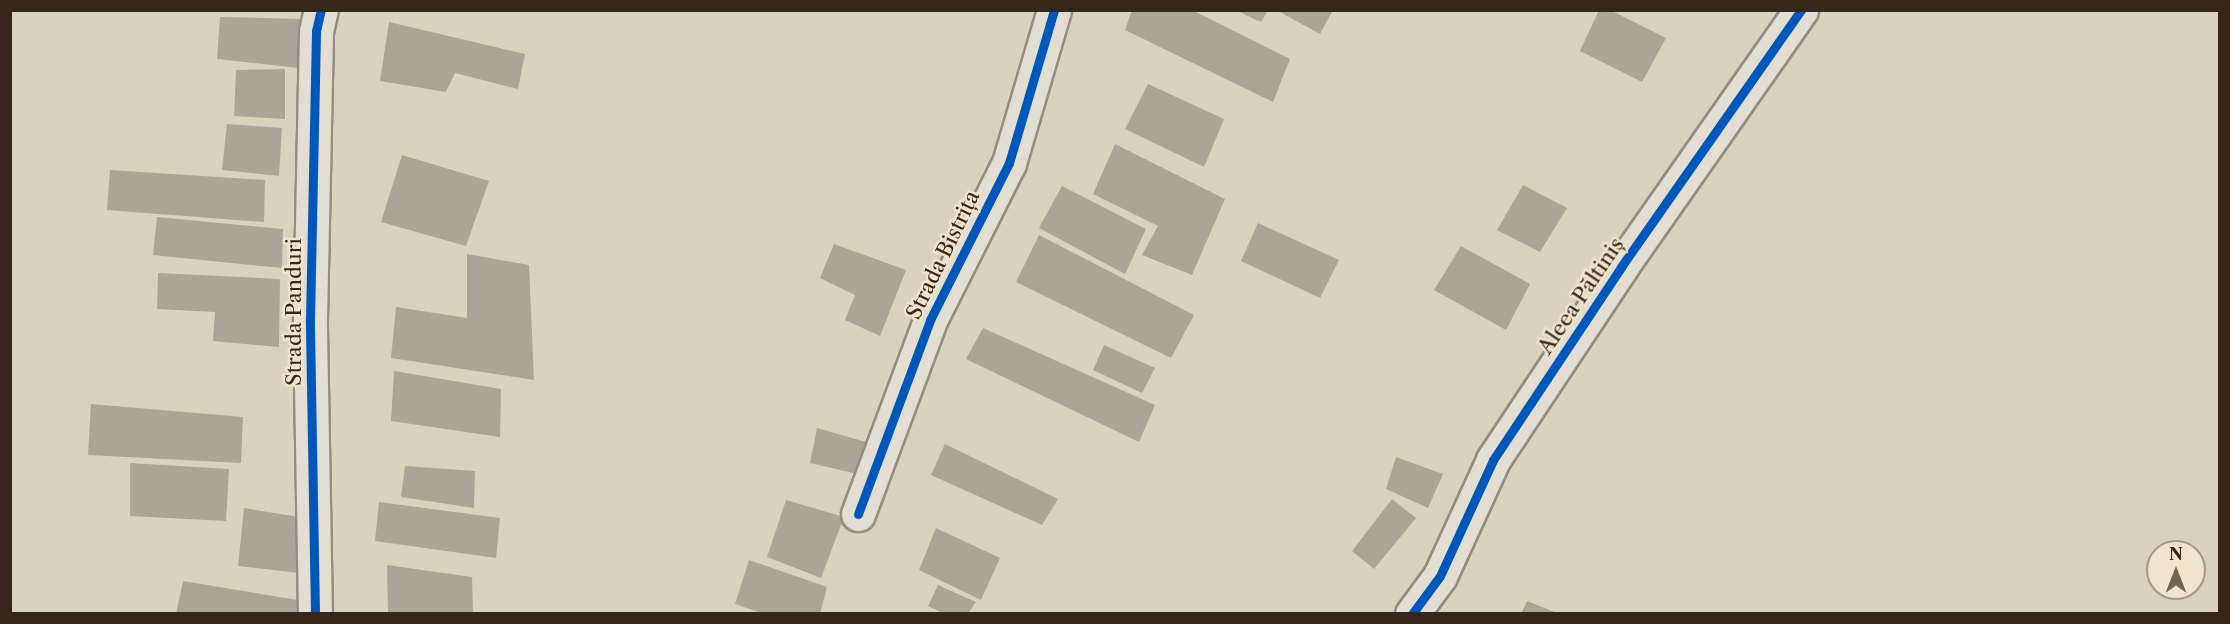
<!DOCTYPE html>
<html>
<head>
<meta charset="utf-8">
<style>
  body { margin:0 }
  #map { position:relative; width:2230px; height:624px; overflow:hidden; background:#dbd2be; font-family:"Libre Caslon Text",serif }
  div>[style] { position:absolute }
  .building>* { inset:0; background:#aca497 }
  .roads { filter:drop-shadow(2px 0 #938c7f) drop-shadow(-2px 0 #938c7f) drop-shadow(0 2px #938c7f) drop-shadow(0 -2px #938c7f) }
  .minor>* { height:33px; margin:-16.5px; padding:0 16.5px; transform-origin:16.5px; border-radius:16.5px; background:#e3ded4 }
  .cycleway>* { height:9px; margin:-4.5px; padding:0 4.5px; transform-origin:4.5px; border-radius:4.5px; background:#0057b8 }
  span { translate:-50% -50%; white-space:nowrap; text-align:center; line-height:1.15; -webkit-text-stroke:5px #f0e4cc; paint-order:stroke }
  .street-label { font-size:21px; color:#37261b }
  .frame { position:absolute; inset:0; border:12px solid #37261b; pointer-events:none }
  .north { position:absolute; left:2146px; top:540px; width:60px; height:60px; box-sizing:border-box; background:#f0e4cc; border:2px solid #a69885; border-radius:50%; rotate:0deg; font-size:16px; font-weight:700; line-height:24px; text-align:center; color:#37261b }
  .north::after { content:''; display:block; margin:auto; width:21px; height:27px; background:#706254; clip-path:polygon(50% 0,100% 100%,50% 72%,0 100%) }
</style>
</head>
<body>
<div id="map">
  <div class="building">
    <i style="clip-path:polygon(1132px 10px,1192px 10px,1290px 59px,1273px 102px,1125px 30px)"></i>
    <i style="clip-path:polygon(1235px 10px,1268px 10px,1261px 22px)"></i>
    <i style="clip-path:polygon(1276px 10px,1333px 10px,1320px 34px)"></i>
    <i style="clip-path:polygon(1599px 10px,1610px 10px,1666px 38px,1642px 82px,1580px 51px)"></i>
    <i style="clip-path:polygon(220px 17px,303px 19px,298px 68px,217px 59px)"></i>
    <i style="clip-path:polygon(389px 22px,525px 54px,518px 89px,455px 73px,446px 92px,380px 81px)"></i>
    <i style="clip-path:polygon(285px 69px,285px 119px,234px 116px,236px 70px)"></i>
    <i style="clip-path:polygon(1148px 84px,1224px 119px,1204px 167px,1125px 129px)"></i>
    <i style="clip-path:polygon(227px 124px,282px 128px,279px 176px,222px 170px)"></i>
    <i style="clip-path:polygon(1115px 144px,1225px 199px,1192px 275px,1142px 255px,1158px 226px,1093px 194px)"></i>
    <i style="clip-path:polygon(402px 155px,489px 181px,466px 246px,381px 222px)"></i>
    <i style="clip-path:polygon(110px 170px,265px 180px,264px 222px,107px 210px)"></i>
    <i style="clip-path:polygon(1523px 185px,1567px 208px,1540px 252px,1497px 230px)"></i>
    <i style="clip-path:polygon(1062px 186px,1146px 229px,1125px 274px,1039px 228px)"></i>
    <i style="clip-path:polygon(157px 217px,283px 229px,282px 268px,153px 255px)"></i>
    <i style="clip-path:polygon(1258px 223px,1339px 260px,1320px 298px,1241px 261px)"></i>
    <i style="clip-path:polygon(1039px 235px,1194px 315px,1171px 358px,1016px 282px)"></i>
    <i style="clip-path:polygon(834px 244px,906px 270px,880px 336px,845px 320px,855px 295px,820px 278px)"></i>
    <i style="clip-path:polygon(1461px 246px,1530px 284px,1506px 330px,1434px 290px)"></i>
    <i style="clip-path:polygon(467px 254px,529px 265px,534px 380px,391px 358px,396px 307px,467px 318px)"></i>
    <i style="clip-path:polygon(158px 273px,280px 279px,279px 347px,213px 341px,215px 312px,157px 309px)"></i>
    <i style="clip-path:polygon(983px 328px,1155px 405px,1139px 442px,966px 359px)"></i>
    <i style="clip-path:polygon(1104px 345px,1155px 368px,1142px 393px,1093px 370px)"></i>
    <i style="clip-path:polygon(394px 371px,501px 389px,500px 437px,391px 421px)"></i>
    <i style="clip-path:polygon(91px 404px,243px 417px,241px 463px,88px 455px)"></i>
    <i style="clip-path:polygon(817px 428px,873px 444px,862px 475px,810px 463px)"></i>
    <i style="clip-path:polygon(945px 444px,1058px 499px,1042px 525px,931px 475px)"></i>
    <i style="clip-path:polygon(1396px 457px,1443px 474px,1428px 508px,1386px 489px)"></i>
    <i style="clip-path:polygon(130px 463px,229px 469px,226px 521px,130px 516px)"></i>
    <i style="clip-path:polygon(405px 466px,475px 471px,474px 508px,401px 497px)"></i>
    <i style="clip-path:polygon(1392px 499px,1416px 518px,1374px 569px,1352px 551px)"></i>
    <i style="clip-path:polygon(786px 500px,844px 517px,821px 578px,767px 557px)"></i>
    <i style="clip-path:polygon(379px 502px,500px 518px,496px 558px,375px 541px)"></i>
    <i style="clip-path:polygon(244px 508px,299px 517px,299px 573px,238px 566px)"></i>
    <i style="clip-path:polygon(936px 528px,1000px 558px,981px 600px,919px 570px)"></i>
    <i style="clip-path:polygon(749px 560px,827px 587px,820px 614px,764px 614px,735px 604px)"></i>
    <i style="clip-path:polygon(387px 565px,472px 577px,473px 614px,388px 612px)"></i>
    <i style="clip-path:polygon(183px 581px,304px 601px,301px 614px,176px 614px)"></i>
    <i style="clip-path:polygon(938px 585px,976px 602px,968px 614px,945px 614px,928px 606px)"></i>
    <i style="clip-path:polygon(1527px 601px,1557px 613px,1557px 614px,1521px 614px)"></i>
  </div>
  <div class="roads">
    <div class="minor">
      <i style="left:858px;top:514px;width:207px;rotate:-69.6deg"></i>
      <i style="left:930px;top:320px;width:176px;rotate:-63.3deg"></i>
      <i style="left:1009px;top:163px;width:159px;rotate:-73.6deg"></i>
      <i style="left:315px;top:614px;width:295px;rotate:-91deg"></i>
      <i style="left:310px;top:319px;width:288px;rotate:-88.8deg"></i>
      <i style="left:316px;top:31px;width:22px;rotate:-77deg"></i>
      <i style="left:1412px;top:614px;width:47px;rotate:-53.6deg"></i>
      <i style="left:1440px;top:576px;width:128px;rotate:-65.4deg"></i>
      <i style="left:1493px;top:460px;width:232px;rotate:-56.4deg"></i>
      <i style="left:1621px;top:267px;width:314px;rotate:-55deg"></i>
    </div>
  </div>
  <div class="cycleway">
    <i style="left:858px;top:514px;width:207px;rotate:-69.6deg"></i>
    <i style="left:930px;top:320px;width:176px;rotate:-63.3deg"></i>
    <i style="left:1009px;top:163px;width:159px;rotate:-73.6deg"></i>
    <i style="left:315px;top:614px;width:295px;rotate:-91deg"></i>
    <i style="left:310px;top:319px;width:288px;rotate:-88.8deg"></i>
    <i style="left:316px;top:31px;width:22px;rotate:-77deg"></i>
    <i style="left:1412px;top:614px;width:47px;rotate:-53.6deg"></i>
    <i style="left:1440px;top:576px;width:128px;rotate:-65.4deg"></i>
    <i style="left:1493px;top:460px;width:232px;rotate:-56.4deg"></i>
    <i style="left:1621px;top:267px;width:314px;rotate:-55deg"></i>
  </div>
  <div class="street-label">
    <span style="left:943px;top:255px;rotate:-64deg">Strada Bistrița</span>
    <span style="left:1581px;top:296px;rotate:-56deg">Aleea Păltiniș</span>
    <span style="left:294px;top:312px;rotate:-90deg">Strada Panduri</span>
  </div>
  <div class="frame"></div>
  <div class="north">N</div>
</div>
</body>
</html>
